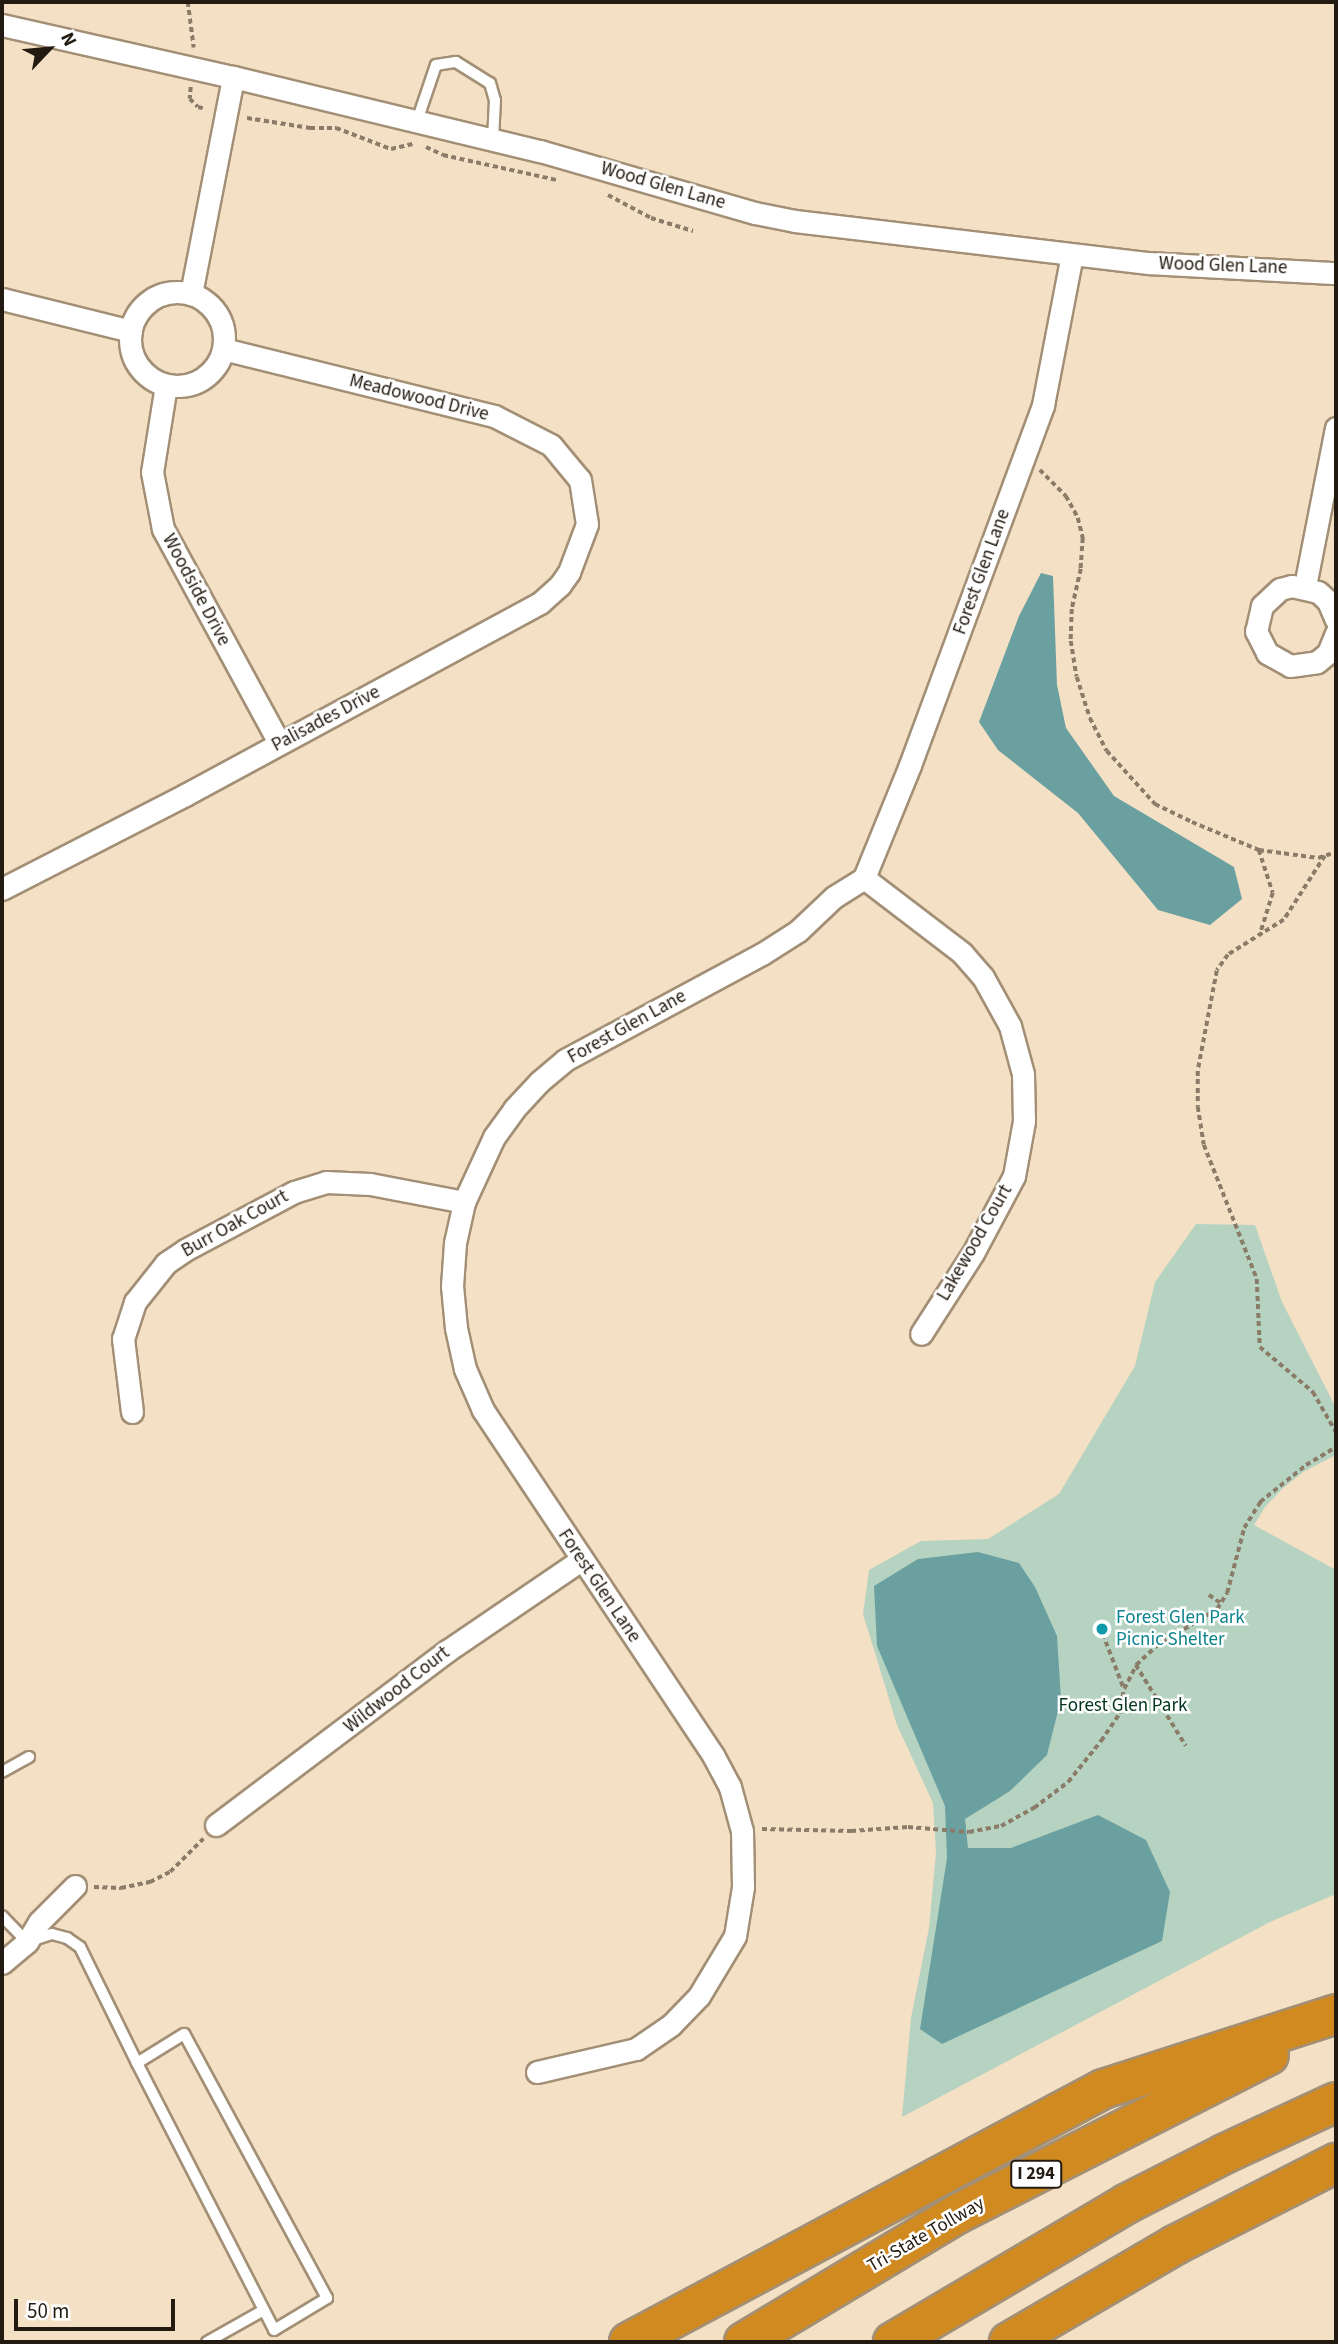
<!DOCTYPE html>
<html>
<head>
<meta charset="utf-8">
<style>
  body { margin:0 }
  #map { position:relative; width:1338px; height:2344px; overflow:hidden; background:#f4e0c4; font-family:"Source Sans 3",sans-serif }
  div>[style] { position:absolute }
  .green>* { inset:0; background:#b6d3c1 }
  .water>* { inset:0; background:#6ba0a0 }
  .path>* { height:3.5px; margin-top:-1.75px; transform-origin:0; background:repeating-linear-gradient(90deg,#8a7c69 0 5px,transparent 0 8.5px) }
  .roads { filter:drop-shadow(2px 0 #a28f75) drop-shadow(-2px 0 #a28f75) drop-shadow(0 2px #a28f75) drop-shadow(0 -2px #a28f75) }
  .lane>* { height:10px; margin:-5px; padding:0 5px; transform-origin:5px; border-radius:5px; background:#fff }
  .street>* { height:21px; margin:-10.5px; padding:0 10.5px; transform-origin:10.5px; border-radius:10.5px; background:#fff }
  .street>.ring { margin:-10.5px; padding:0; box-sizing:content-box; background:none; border:21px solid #fff; border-radius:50% }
  .highway>* { height:38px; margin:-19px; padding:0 19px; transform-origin:19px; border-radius:19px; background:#d18a20 }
  .dots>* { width:19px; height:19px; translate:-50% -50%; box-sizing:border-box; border:4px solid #fff; border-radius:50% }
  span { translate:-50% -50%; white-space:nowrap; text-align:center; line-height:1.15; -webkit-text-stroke:5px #fff; paint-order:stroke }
  .shield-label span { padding:2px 5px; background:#fff; border:2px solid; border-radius:5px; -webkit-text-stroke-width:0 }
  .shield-label { font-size:18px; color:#231b11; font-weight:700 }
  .street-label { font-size:19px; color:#231b11 }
  .culture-label { font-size:19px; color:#0d838f }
  .left { translate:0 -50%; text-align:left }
  .park-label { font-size:19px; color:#00341c }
  .frame { position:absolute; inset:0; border:4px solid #231b11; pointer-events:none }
  .north { position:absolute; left:14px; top:14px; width:70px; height:70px; -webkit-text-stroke:5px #fff; paint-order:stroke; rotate:64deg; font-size:19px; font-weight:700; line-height:28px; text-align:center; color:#231b11 }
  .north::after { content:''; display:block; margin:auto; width:24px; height:32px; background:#231b11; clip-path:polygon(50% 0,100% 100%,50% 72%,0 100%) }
  .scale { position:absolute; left:14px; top:2299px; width:161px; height:32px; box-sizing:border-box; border:4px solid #231b11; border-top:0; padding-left:9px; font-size:21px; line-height:24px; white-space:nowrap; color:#231b11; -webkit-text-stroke:5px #fff; paint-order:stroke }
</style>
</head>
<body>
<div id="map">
  <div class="green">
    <i style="clip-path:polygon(1196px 1224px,1255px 1225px,1282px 1302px,1336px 1408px,1336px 1455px,1303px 1472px,1282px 1489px,1265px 1507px,1254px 1525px,1336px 1570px,1336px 1894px,1270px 1922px,902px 2117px,911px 2018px,929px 1928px,936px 1853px,933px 1803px,897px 1725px,863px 1614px,869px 1570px,921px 1541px,988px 1539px,1059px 1494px,1135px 1366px,1155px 1282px)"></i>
  </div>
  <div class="water">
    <i style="clip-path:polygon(1041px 573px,1053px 576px,1057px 685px,1066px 728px,1114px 796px,1234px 867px,1242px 899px,1210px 925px,1158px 910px,1078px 813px,998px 750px,979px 722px,1019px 616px)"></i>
    <i style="clip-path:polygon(978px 1552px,1019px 1563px,1035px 1587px,1057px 1636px,1061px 1699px,1047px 1755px,1010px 1791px,965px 1819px,968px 1848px,1011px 1848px,1098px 1815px,1146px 1840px,1170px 1892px,1162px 1941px,942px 2044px,920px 2029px,947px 1858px,945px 1806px,877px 1646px,874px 1586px,918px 1559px)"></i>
  </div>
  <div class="path">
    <i style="left:188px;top:2px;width:46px;rotate:82.6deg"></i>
    <i style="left:191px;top:87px;width:12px;rotate:95deg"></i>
    <i style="left:190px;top:99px;width:11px;rotate:45deg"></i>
    <i style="left:198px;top:107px;width:8px;rotate:14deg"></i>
    <i style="left:247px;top:118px;width:64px;rotate:9deg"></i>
    <i style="left:310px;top:128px;width:26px"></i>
    <i style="left:336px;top:128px;width:59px;rotate:20.9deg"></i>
    <i style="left:391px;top:149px;width:22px;rotate:-13deg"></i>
    <i style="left:426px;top:147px;width:19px;rotate:25deg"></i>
    <i style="left:443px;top:155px;width:117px;rotate:12.4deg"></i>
    <i style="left:608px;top:195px;width:49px;rotate:28.1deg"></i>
    <i style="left:651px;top:218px;width:44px;rotate:17.2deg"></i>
    <i style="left:1040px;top:470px;width:37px;rotate:45deg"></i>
    <i style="left:1066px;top:496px;width:25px;rotate:61deg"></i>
    <i style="left:1078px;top:518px;width:21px;rotate:76deg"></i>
    <i style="left:1083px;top:538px;width:31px;rotate:94deg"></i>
    <i style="left:1081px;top:569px;width:41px;rotate:102.7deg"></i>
    <i style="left:1072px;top:609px;width:32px;rotate:92deg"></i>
    <i style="left:1071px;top:641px;width:36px;rotate:81deg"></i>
    <i style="left:1077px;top:677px;width:43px;rotate:72.4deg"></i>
    <i style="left:1090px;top:718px;width:37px;rotate:63deg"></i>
    <i style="left:1107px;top:751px;width:72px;rotate:47.8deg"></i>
    <i style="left:1155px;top:804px;width:41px;rotate:25.9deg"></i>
    <i style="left:1192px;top:822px;width:73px;rotate:22.7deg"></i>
    <i style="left:1259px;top:850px;width:60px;rotate:7.7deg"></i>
    <i style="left:1318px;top:858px;width:19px;rotate:-18deg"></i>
    <i style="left:1259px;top:850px;width:45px;rotate:72deg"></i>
    <i style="left:1273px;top:893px;width:44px;rotate:107.2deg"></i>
    <i style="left:1325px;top:856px;width:76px;rotate:122.6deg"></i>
    <i style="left:1284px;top:920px;width:66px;rotate:148deg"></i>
    <i style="left:1228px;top:955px;width:19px;rotate:125deg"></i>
    <i style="left:1217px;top:971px;width:102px;rotate:100.8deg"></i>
    <i style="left:1198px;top:1071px;width:36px;rotate:90deg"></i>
    <i style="left:1198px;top:1107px;width:38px;rotate:81deg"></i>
    <i style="left:1204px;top:1145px;width:144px;rotate:68.4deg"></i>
    <i style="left:1257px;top:1279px;width:68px;rotate:87.5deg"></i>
    <i style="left:1260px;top:1347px;width:70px;rotate:40.3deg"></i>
    <i style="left:1313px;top:1392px;width:46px;rotate:60.1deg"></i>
    <i style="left:1209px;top:1595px;width:14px;rotate:34deg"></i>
    <i style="left:1103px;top:1634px;width:59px;rotate:69.1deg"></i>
    <i style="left:1136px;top:1665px;width:95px;rotate:58.3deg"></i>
    <i style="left:762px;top:1829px;width:89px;rotate:1.3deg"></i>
    <i style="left:851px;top:1831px;width:57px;rotate:-4deg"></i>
    <i style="left:908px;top:1827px;width:61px;rotate:4.7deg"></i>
    <i style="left:969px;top:1832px;width:33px;rotate:-11deg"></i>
    <i style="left:1001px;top:1826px;width:38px;rotate:-29deg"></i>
    <i style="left:1034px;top:1808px;width:43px;rotate:-37.4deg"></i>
    <i style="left:1068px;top:1782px;width:53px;rotate:-51.2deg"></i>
    <i style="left:1101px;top:1741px;width:32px;rotate:-56deg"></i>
    <i style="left:1119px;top:1714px;width:25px;rotate:-79deg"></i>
    <i style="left:1124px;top:1689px;width:27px;rotate:-63deg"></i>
    <i style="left:1136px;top:1665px;width:26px;rotate:-43deg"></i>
    <i style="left:1155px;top:1647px;width:73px;rotate:-31.5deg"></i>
    <i style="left:1217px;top:1609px;width:19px;rotate:-58deg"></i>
    <i style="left:1227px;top:1593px;width:67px;rotate:-75.3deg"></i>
    <i style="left:1244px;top:1528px;width:31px;rotate:-58deg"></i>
    <i style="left:1260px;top:1502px;width:59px;rotate:-38.8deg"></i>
    <i style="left:1306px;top:1465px;width:35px;rotate:-31deg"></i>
    <i style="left:94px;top:1887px;width:27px;rotate:2deg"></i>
    <i style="left:121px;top:1888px;width:30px;rotate:-12deg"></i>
    <i style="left:150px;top:1882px;width:22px;rotate:-27deg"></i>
    <i style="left:170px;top:1872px;width:47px;rotate:-45deg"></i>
  </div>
  <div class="roads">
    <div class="lane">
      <i style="left:417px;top:121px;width:59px;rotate:-71.3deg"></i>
      <i style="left:436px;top:65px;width:20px;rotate:-9deg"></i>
      <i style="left:456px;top:62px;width:40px;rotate:32deg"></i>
      <i style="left:490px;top:83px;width:18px;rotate:74deg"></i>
      <i style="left:495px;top:100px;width:40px;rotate:92.9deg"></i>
      <i style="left:2px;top:1772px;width:31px;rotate:-29deg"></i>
      <i style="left:2px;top:1916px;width:36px;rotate:46deg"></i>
      <i style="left:27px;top:1942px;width:26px;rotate:-18deg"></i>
      <i style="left:52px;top:1934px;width:16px;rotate:15deg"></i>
      <i style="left:67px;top:1938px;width:16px;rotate:35deg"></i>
      <i style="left:80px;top:1947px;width:129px;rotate:63.8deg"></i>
      <i style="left:137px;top:2063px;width:300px;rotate:62.8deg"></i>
      <i style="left:274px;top:2330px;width:62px;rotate:-31.1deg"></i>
      <i style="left:327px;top:2298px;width:300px;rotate:-118.4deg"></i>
      <i style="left:184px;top:2034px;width:55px;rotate:148.3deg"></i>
      <i style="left:207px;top:2342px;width:65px;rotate:-29.3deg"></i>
    </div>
    <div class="street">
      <i style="left:2px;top:25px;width:237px;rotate:12.7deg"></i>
      <i style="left:233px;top:77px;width:316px;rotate:13.6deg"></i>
      <i style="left:540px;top:151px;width:224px;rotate:16.1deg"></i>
      <i style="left:755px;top:213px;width:41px;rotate:11.3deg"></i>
      <i style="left:795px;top:221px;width:356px;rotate:6.8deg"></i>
      <i style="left:1149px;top:263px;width:187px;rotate:3.1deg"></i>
      <i class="ring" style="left:130px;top:292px;width:73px;height:73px"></i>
      <i style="left:191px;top:294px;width:221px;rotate:-79deg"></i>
      <i style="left:2px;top:299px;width:133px;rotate:13.9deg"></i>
      <i style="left:166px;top:385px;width:88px;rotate:99.1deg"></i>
      <i style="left:152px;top:472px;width:58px;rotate:79.1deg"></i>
      <i style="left:163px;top:529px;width:243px;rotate:61.5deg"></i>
      <i style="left:1305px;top:586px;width:161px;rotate:-78.9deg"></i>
      <i style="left:1336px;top:620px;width:21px;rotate:-113deg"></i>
      <i style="left:1328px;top:601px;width:13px;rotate:-138deg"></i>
      <i style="left:1318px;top:592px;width:27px;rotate:-167deg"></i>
      <i style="left:1292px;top:586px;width:12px;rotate:166deg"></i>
      <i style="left:1280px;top:589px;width:25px;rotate:137deg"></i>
      <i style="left:1262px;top:606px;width:26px;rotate:103deg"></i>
      <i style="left:1256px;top:631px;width:25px;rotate:63deg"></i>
      <i style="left:1267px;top:653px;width:26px;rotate:29deg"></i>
      <i style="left:1290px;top:666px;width:27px;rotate:-8deg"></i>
      <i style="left:1317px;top:662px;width:14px;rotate:-39deg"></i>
      <i style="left:1328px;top:653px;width:22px;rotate:-68deg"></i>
      <i style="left:864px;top:878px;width:123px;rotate:37.4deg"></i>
      <i style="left:962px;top:953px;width:32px;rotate:49deg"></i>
      <i style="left:983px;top:977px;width:56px;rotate:61.1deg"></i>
      <i style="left:1010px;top:1026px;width:50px;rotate:74.8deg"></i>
      <i style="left:1023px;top:1074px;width:47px;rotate:88.8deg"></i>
      <i style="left:1024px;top:1121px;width:56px;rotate:100.3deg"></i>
      <i style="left:1014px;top:1176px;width:87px;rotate:118deg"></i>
      <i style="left:973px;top:1253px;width:96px;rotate:122.7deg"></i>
      <i style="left:2px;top:889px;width:206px;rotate:-27.2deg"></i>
      <i style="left:185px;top:795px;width:404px;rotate:-28.4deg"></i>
      <i style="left:540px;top:603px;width:27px;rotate:-42deg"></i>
      <i style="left:560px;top:585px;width:16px;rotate:-55deg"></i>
      <i style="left:569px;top:572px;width:51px;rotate:-69.4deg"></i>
      <i style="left:587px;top:524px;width:45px;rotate:-99deg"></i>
      <i style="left:580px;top:480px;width:45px;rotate:-129.6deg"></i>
      <i style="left:551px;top:445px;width:64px;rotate:-153deg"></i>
      <i style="left:494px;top:416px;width:279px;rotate:-166.1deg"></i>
      <i style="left:132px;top:1412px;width:74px;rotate:-97deg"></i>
      <i style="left:123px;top:1339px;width:39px;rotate:-72deg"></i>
      <i style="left:135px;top:1302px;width:50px;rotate:-51.5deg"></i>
      <i style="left:166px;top:1263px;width:23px;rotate:-34deg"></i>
      <i style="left:185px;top:1250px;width:123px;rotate:-28deg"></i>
      <i style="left:294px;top:1192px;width:34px;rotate:-17deg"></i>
      <i style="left:326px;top:1182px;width:44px;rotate:2.6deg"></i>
      <i style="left:370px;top:1184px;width:96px;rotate:10.8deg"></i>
      <i style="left:216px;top:1825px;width:289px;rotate:-37deg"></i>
      <i style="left:447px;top:1651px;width:162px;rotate:-34.2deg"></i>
      <i style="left:2px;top:1963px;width:33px;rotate:-40deg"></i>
      <i style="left:27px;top:1942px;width:23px;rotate:-59deg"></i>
      <i style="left:39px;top:1922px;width:51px;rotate:-45deg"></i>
      <i style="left:537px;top:2072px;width:102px;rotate:-13.1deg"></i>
      <i style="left:636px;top:2049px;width:42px;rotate:-34.4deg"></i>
      <i style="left:671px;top:2025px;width:40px;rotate:-46deg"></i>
      <i style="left:699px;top:1996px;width:70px;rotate:-59deg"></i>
      <i style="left:735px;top:1936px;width:50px;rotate:-80.7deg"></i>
      <i style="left:743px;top:1887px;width:56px;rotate:-91deg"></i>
      <i style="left:742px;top:1831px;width:46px;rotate:-105.3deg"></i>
      <i style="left:730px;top:1787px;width:36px;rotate:-118deg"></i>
      <i style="left:713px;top:1755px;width:415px;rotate:-123.7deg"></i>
      <i style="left:483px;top:1410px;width:45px;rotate:-113.7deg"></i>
      <i style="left:465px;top:1369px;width:42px;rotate:-102.4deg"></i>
      <i style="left:456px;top:1328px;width:42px;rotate:-95.4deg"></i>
      <i style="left:452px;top:1286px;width:43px;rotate:-86deg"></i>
      <i style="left:455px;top:1243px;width:42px;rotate:-77.6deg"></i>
      <i style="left:464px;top:1202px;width:72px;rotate:-65.2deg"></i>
      <i style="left:494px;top:1137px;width:34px;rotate:-54deg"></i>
      <i style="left:514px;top:1109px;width:37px;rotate:-47deg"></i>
      <i style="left:539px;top:1082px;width:34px;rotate:-40deg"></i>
      <i style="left:565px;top:1060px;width:224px;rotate:-28.3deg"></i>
      <i style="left:762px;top:954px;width:43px;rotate:-32.6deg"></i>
      <i style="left:798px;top:931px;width:50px;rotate:-43.4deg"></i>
      <i style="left:834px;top:897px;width:36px;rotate:-32deg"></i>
      <i style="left:864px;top:878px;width:122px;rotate:-67.8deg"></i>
      <i style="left:910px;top:765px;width:384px;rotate:-69.7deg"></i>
      <i style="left:1043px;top:405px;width:153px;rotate:-79.1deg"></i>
    </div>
    <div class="highway">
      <i style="left:629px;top:2342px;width:537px;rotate:-28.09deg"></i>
      <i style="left:1103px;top:2089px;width:245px;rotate:-17.8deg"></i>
      <i style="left:744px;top:2342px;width:249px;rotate:-31deg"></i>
      <i style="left:957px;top:2214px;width:350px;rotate:-27deg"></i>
      <i style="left:893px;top:2342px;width:271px;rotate:-30.6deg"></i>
      <i style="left:1126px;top:2204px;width:110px;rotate:-27deg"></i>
      <i style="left:1224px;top:2154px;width:123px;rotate:-24.9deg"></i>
      <i style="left:1009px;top:2342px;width:192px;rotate:-30.3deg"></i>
      <i style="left:1175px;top:2245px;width:181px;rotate:-27deg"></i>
    </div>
  </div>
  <div class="dots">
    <i style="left:1102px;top:1629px;background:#0f9aa8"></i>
  </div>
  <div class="shield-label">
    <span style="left:1036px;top:2174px">I 294</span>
  </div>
  <div class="street-label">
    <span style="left:663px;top:186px;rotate:16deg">Wood Glen Lane</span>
    <span style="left:1223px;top:266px;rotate:2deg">Wood Glen Lane</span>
    <span style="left:419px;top:398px;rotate:14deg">Meadowood Drive</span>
    <span style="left:982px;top:572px;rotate:-70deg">Forest Glen Lane</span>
    <span style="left:196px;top:590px;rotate:62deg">Woodside Drive</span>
    <span style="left:326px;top:719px;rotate:-28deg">Palisades Drive</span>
    <span style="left:627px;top:1027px;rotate:-29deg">Forest Glen Lane</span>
    <span style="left:235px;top:1224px;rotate:-29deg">Burr Oak Court</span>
    <span style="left:975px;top:1243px;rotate:-60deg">Lakewood Court</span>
    <span style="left:599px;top:1586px;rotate:56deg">Forest Glen Lane</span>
    <span style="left:397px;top:1690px;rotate:-38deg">Wildwood Court</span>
    <span style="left:926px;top:2235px;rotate:-30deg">Tri-State Tollway</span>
  </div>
  <div class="culture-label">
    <span class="left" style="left:1116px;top:1629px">Forest Glen Park<br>Picnic Shelter</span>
  </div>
  <div class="park-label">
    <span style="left:1123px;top:1706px">Forest Glen Park</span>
  </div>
  <div class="frame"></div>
  <div class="north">N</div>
  <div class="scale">50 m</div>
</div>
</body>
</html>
